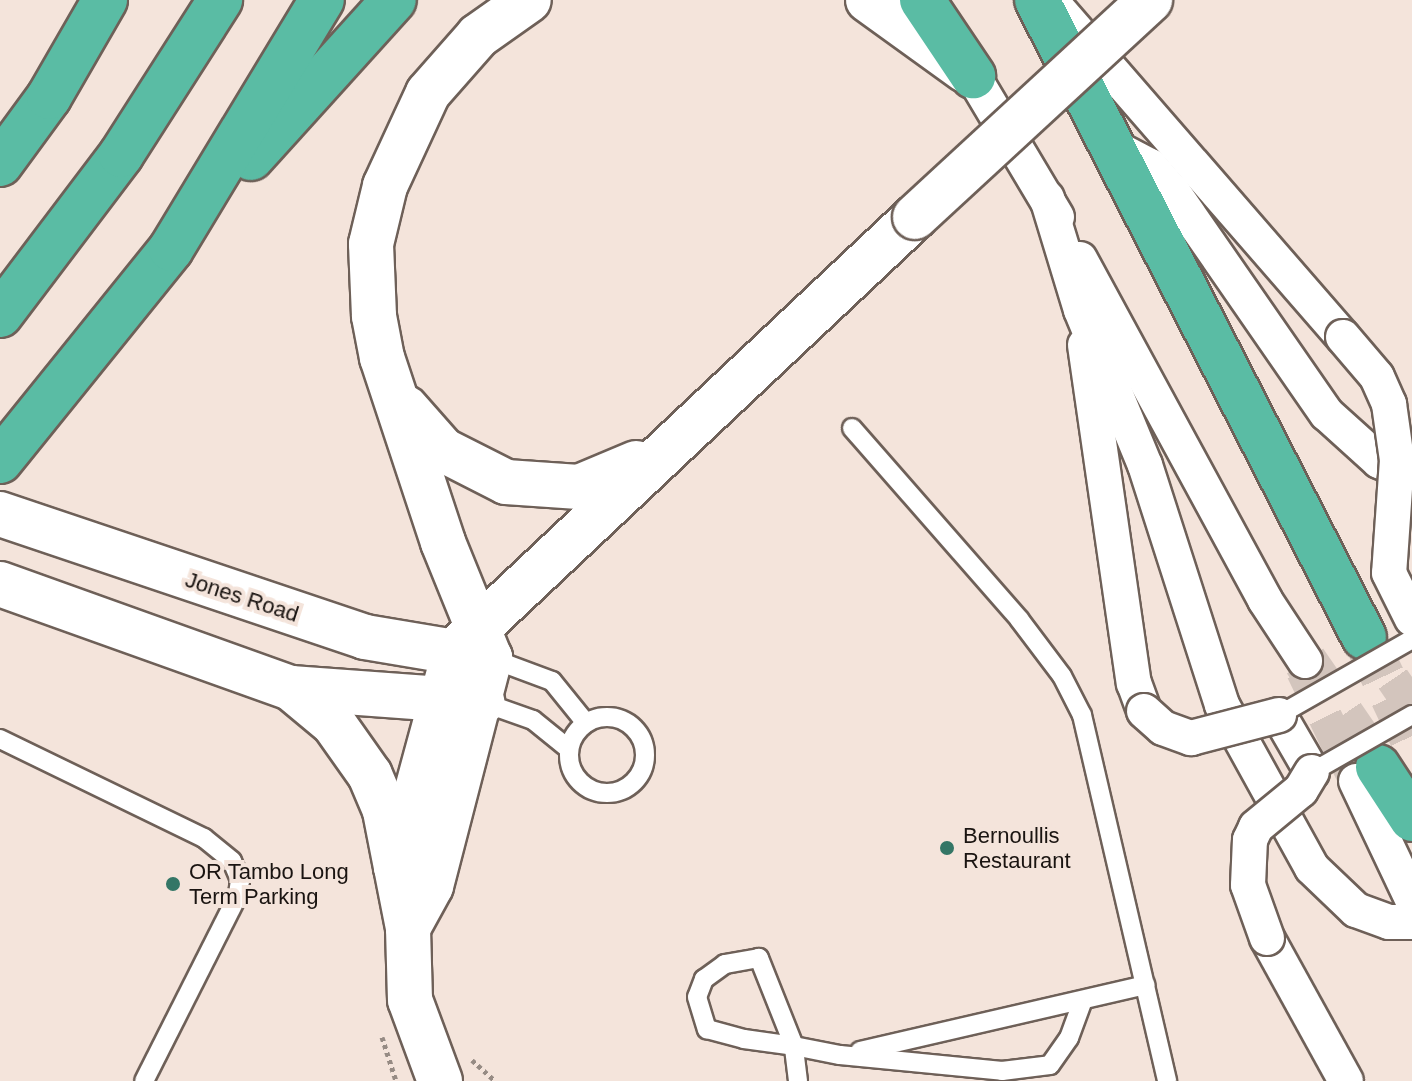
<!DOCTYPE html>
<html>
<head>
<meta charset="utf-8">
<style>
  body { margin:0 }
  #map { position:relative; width:1412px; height:1081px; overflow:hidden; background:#f4e4db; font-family:Helvetica,sans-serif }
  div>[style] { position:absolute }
  .minor-tunnel>* { height:34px; margin-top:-17px; transform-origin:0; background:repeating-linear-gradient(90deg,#d3c5bd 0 34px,transparent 0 51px) }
  .motorway-tunnel>* { height:44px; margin-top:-22px; transform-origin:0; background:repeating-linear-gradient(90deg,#d3c5bd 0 44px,transparent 0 66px) }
  .path>* { height:5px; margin-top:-2.5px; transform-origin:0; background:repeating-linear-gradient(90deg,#968b84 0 4px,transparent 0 8px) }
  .roads { filter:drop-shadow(2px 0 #6e6058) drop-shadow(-2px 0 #6e6058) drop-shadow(0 2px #6e6058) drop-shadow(0 -2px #6e6058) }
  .service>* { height:18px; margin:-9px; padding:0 9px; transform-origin:9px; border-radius:9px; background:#fff }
  .service>.ring { margin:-9px; padding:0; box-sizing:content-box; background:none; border:18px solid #fff; border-radius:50% }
  .minor>* { height:34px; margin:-17px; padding:0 17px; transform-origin:17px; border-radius:17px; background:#fff }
  .tertiary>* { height:44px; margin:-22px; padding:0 22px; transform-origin:22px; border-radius:22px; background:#fff }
  .secondary>* { height:44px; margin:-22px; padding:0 22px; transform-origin:22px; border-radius:22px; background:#fff }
  .motorway>* { height:44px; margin:-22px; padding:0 22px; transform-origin:22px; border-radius:22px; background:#5abca4 }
  .bridges { filter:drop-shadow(2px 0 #6e6058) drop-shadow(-2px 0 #6e6058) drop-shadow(0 2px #6e6058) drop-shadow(0 -2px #6e6058) }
  .service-bridge>* { height:18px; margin:-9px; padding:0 9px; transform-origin:9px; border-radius:9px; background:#fff }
  .minor-bridge>* { height:34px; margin:-17px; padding:0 17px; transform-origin:17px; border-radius:17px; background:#fff }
  .tertiary-bridge>* { height:44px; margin:-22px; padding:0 22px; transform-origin:22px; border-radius:22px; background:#fff }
  .dots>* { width:22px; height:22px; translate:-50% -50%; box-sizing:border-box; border:4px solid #f4e4db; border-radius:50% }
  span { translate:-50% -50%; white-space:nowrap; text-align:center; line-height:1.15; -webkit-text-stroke:8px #f4e4db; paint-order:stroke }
  .street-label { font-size:22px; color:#1a1411 }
  .poi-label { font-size:22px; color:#1a1411 }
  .left { translate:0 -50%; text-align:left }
</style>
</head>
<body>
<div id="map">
  <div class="minor-tunnel">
    <i style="left:1364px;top:637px;width:85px;rotate:55.6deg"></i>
    <i style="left:1303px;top:671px;width:122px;rotate:64.3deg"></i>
  </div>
  <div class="motorway-tunnel">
    <i style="left:1364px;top:637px;width:113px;rotate:64.8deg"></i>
    <i style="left:1305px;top:661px;width:129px;rotate:55.4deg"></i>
  </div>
  <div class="path">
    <i style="left:382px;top:1037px;width:46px;rotate:72.3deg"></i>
    <i style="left:472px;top:1060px;width:31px;rotate:42deg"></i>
  </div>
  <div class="roads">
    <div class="service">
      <i style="left:852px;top:428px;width:254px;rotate:48.8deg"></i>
      <i style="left:1019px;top:619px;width:71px;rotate:53deg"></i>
      <i style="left:1062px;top:676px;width:44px;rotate:62.9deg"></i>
      <i style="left:1082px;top:715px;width:376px;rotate:76.9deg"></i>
      <i style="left:490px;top:658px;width:66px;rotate:20.4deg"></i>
      <i style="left:552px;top:681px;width:54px;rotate:51deg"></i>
      <i style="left:482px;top:702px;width:54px;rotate:19.4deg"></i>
      <i style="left:533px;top:720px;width:46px;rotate:38.9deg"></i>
      <i class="ring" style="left:569px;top:717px;width:58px;height:58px"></i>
      <i style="left:0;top:739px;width:227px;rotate:25.9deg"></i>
      <i style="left:204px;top:838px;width:36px;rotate:39deg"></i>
      <i style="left:232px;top:861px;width:21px;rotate:67deg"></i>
      <i style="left:240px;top:880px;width:15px;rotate:98deg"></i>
      <i style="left:238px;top:895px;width:208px;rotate:116.8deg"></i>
      <i style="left:860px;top:1051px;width:293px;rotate:-13deg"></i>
      <i style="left:798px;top:1081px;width:35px;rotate:-97deg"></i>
      <i style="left:794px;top:1046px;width:95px;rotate:-111.7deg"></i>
      <i style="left:759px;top:958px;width:35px;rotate:170deg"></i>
      <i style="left:725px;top:964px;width:26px;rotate:144deg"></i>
      <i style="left:704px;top:979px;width:19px;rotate:111deg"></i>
      <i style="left:697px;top:997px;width:34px;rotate:73deg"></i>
      <i style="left:707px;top:1029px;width:38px;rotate:15deg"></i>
      <i style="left:744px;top:1039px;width:50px;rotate:8deg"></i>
      <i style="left:794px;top:1046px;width:47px;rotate:11.1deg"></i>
      <i style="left:840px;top:1055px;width:163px;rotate:5.6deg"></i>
      <i style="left:1002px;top:1071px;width:48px;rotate:-7.1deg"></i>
      <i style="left:1050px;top:1065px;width:33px;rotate:-55deg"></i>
      <i style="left:1069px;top:1038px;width:40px;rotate:-69.8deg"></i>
    </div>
    <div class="minor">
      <i style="left:1050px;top:0;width:447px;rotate:49deg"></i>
      <i style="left:973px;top:76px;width:164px;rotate:59.2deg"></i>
      <i style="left:1112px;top:146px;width:43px;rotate:27.8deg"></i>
      <i style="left:1150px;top:166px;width:35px;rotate:49deg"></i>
      <i style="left:1173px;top:192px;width:270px;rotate:55.3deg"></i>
      <i style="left:1327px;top:414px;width:70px;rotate:42.1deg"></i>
      <i style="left:1379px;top:461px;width:36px;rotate:24deg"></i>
      <i style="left:1047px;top:198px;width:117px;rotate:73.1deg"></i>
      <i style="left:1081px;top:310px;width:168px;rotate:67.6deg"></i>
      <i style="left:1145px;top:465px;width:252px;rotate:72.2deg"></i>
      <i style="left:1222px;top:705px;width:186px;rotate:61.1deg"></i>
      <i style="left:1312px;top:868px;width:61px;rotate:43.7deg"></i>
      <i style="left:1356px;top:910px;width:35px;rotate:20deg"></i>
      <i style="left:1389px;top:922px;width:23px"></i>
      <i style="left:1080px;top:259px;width:388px;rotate:61.5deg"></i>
      <i style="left:1265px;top:600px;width:73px;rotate:56.7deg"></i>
      <i style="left:1085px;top:345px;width:342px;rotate:81.8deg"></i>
      <i style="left:1134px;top:683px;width:30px;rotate:70deg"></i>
      <i style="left:1279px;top:715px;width:66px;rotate:59.9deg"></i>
      <i style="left:1356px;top:781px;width:131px;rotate:64.6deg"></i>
      <i style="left:1267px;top:938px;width:163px;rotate:61.1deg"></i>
    </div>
    <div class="tertiary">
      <i style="left:868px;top:0;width:120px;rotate:35.8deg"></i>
      <i style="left:406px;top:408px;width:56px;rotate:48.6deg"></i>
      <i style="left:443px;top:450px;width:71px;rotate:26.9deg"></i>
      <i style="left:506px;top:482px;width:73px;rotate:3.9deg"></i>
      <i style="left:579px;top:487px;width:62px;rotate:-22.8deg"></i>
      <i style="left:408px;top:928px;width:48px;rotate:-61.3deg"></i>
      <i style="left:431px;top:886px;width:236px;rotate:-75.5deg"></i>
      <i style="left:490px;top:658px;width:125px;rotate:-112.1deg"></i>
      <i style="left:443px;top:542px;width:194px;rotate:-108.3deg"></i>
      <i style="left:382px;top:358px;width:43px;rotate:-100.8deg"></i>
      <i style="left:374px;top:316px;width:72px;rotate:-92.4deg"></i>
      <i style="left:371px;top:244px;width:60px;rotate:-76.4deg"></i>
      <i style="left:385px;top:186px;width:102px;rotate:-65.2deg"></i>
      <i style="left:428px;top:93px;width:76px;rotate:-48.7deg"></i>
      <i style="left:478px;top:36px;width:62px;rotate:-35.2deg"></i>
      <i style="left:440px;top:1081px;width:86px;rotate:-110.3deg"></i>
      <i style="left:410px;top:1000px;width:72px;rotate:-91.6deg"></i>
      <i style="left:408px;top:928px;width:62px;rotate:-101.1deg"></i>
      <i style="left:396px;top:867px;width:225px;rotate:-74.8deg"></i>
      <i style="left:455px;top:650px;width:632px;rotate:-43.27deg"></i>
    </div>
    <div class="secondary">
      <i style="left:0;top:514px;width:385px;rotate:18.6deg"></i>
      <i style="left:365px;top:637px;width:127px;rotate:9.5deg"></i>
      <i style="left:0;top:584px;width:309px;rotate:19.7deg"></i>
      <i style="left:291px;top:688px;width:192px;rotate:4.2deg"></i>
      <i style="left:291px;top:688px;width:56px;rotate:39.9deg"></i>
      <i style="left:334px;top:724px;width:62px;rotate:54.8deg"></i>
      <i style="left:370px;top:775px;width:39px;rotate:67deg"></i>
      <i style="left:385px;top:811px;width:57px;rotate:78.9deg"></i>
    </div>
    <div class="motorway">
      <i style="left:922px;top:0;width:92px;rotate:56.1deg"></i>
      <i style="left:1037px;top:0;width:716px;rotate:62.83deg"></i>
      <i style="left:251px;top:158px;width:213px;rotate:-47.9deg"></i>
      <i style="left:0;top:164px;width:83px;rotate:-53.8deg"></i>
      <i style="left:49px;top:97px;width:112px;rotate:-60deg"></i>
      <i style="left:0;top:315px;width:201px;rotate:-52.9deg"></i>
      <i style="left:121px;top:155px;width:184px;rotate:-57.4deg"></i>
      <i style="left:0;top:461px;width:272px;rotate:-51.1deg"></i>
      <i style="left:171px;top:249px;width:291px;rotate:-58.8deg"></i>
      <i style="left:1378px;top:767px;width:62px;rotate:56.8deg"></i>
    </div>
  </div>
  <div class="bridges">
    <div class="service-bridge">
      <i style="left:1279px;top:715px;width:153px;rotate:-29.7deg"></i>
      <i style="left:1312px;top:772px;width:115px;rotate:-29.7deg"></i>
    </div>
    <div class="minor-bridge">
      <i style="left:1343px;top:337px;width:52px;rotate:49.6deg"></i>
      <i style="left:1377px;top:377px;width:30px;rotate:66deg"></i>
      <i style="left:1389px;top:404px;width:57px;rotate:81.9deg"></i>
      <i style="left:1397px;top:460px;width:113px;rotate:94deg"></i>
      <i style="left:1389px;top:573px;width:51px;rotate:63.4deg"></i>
      <i style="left:1144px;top:711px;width:25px;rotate:42deg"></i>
      <i style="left:1163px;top:728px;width:30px;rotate:20deg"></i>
      <i style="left:1191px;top:738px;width:91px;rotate:-14.6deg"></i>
      <i style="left:1267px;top:938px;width:56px;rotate:-109.7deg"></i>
      <i style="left:1248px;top:885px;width:45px;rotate:-87.5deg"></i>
      <i style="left:1250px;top:840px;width:14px;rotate:-65deg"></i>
      <i style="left:1256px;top:827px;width:58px;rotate:-39.4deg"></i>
      <i style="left:1301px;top:790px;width:21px;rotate:-59deg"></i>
    </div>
    <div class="tertiary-bridge">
      <i style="left:915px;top:217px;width:320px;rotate:-42.7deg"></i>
    </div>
  </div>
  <div class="dots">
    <i style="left:947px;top:848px;background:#347666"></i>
    <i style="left:173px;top:884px;background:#347666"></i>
  </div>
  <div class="street-label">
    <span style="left:242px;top:597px;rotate:18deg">Jones Road</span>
  </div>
  <div class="poi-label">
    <span class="left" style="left:963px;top:848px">Bernoullis<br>Restaurant</span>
    <span class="left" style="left:189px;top:884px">OR Tambo Long<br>Term Parking</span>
  </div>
</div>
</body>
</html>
